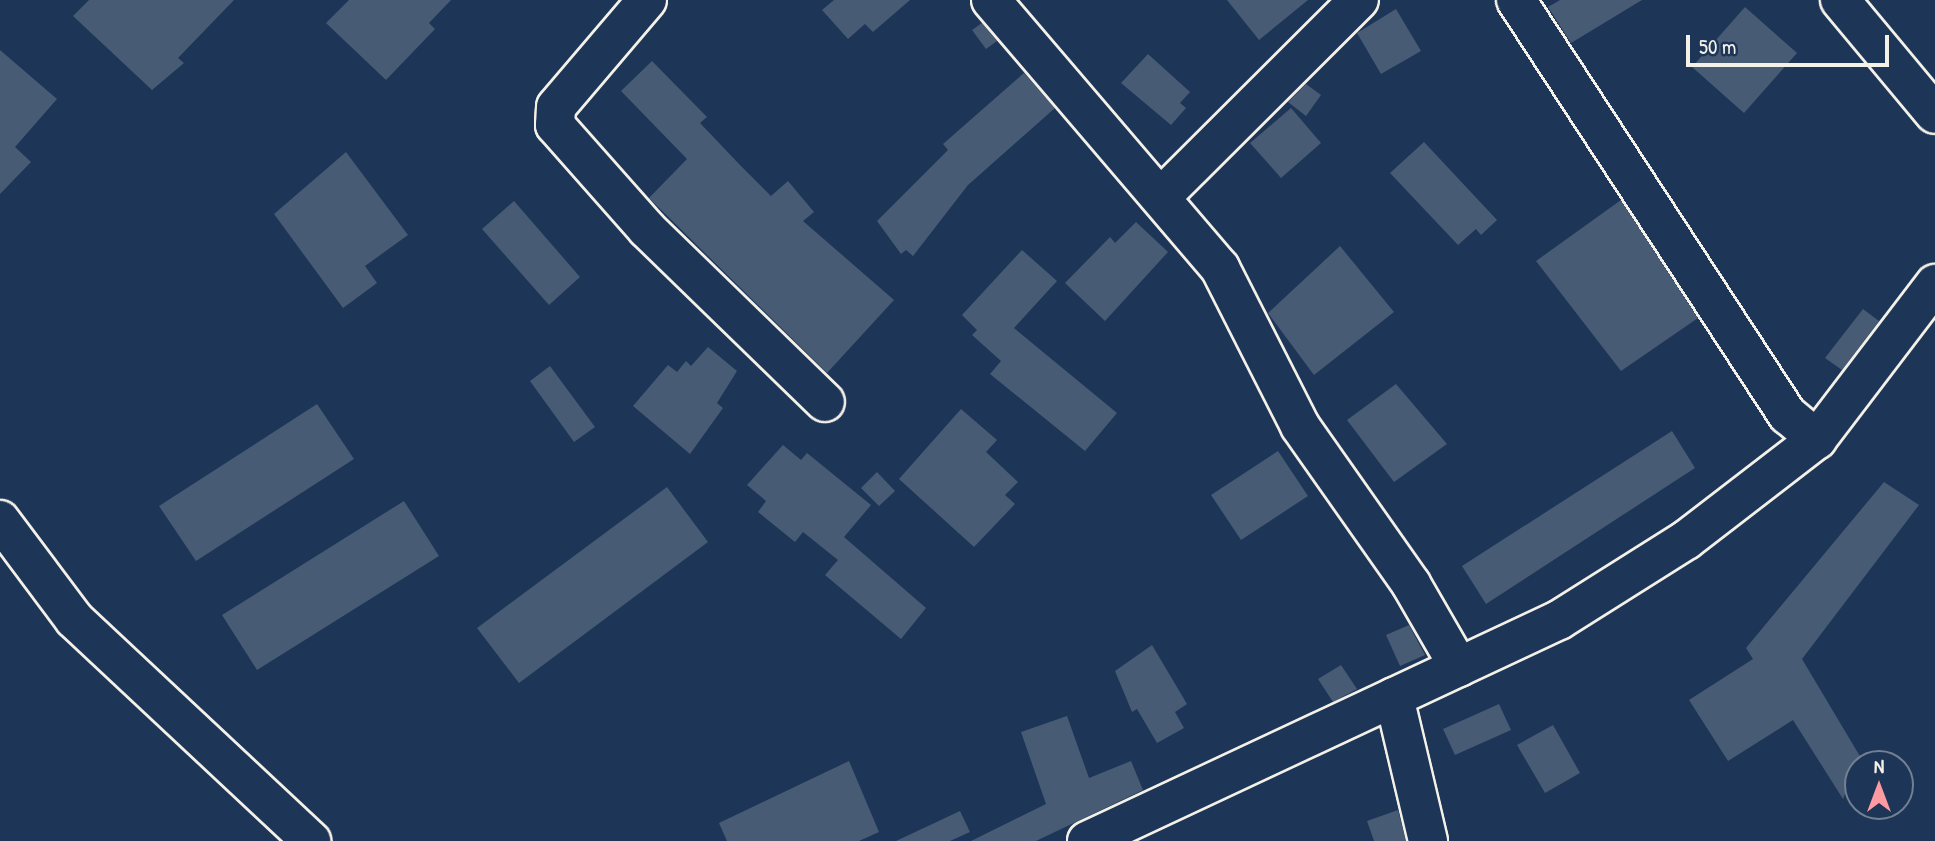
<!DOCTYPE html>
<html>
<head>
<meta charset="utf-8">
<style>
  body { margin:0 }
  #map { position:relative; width:1935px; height:841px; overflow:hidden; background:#1d3557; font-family:"Patrick Hand",sans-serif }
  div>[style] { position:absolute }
  .building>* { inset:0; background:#485b74 }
  .roads { filter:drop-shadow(2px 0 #f4f1e8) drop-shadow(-2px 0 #f4f1e8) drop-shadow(0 2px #f4f1e8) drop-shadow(0 -2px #f4f1e8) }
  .minor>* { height:38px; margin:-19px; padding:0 19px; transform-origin:19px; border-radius:19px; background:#1d3557 }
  span { translate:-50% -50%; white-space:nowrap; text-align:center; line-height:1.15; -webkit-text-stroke:5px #1d3557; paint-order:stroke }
  .north { position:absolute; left:1844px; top:750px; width:70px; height:70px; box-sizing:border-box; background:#1d3557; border:2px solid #738091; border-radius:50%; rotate:0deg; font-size:19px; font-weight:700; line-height:28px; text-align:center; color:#f4f1e8 }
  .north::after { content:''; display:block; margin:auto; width:24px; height:32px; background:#ff9aa2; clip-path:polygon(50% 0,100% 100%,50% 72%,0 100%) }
  .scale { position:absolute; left:1686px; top:35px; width:203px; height:32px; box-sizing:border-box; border:4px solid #f4f1e8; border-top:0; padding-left:9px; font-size:21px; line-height:24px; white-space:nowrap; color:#f4f1e8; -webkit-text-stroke:5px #1d3557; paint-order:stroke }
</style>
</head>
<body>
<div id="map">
  <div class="building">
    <i style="clip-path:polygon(89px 0,234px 0,178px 58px,184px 63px,152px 90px,73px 16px)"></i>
    <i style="clip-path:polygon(349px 0,451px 0,429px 23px,435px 29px,386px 80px,326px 23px)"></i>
    <i style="clip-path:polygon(834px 0,910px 0,873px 32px,865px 24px,848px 39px,822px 10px)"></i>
    <i style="clip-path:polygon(1227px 0,1308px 0,1259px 40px)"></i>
    <i style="clip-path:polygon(1560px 0,1642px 0,1571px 43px,1548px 7px)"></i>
    <i style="clip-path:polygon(1745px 7px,1797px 53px,1744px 113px,1692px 67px)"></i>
    <i style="clip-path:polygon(1396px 9px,1421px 51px,1381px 74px,1357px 33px)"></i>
    <i style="clip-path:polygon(982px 23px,997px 41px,986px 49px,972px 30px)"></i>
    <i style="clip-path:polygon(0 50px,57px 99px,15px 147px,31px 162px,0 194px)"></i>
    <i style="clip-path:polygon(1148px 54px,1190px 92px,1180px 103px,1186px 108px,1171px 125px,1121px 83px)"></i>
    <i style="clip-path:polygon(652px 61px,707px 117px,700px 123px,740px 165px,771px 196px,788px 181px,814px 212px,803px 221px,894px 300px,827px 373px,649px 198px,687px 159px,621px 91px)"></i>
    <i style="clip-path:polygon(1024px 73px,1055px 108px,968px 185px,913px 256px,906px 250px,901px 254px,877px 221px,948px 150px,943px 144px)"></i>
    <i style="clip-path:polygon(1306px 84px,1321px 95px,1306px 116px,1288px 102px)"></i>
    <i style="clip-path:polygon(1291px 108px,1321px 143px,1281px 178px,1250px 143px)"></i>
    <i style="clip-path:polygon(1424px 142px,1497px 220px,1481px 235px,1476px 229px,1458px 245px,1390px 173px)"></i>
    <i style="clip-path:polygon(346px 152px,408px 235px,365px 266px,377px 283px,343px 308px,274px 214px)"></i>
    <i style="clip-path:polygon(1621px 200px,1698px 318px,1621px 371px,1536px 261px)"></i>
    <i style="clip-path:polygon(514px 201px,580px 277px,549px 305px,482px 229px)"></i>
    <i style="clip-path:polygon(1136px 222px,1168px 252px,1105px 321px,1065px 283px,1110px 237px,1115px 243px)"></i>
    <i style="clip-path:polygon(1340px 246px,1394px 312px,1314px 375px,1268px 313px)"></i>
    <i style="clip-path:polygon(1022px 250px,1057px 281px,1014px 328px,1117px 413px,1085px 451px,990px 374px,1001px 361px,972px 335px,977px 330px,962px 315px)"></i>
    <i style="clip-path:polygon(1863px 309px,1879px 321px,1842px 370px,1825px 358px)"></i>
    <i style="clip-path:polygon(708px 347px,737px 371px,717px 403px,723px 408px,690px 454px,633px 406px,668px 365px,677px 372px,686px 361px,691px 366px)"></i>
    <i style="clip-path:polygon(550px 366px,595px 427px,574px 442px,530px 381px)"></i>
    <i style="clip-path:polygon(1396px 384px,1447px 444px,1394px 482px,1347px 420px)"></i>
    <i style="clip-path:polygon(317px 404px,354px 459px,196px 561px,159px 506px)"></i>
    <i style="clip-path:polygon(961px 409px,997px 440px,986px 452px,1018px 482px,1005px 495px,1015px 504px,974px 547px,899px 479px)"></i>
    <i style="clip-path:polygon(1672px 431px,1695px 468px,1486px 604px,1462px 566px)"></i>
    <i style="clip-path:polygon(783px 445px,801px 460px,807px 453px,871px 505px,844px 537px,926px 608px,901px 639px,825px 575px,838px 560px,803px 532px,795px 542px,758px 512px,766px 501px,747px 485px)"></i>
    <i style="clip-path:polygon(1278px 451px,1308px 496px,1241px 540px,1211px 495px)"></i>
    <i style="clip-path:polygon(877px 472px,895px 491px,879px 506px,861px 488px)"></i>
    <i style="clip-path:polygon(1884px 482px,1919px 505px,1802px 659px,1861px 758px,1843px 799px,1793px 720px,1728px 761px,1689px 700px,1753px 659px,1746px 648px)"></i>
    <i style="clip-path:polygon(667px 487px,708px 542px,519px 683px,477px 628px)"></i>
    <i style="clip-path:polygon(404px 501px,439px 556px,257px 670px,222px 615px)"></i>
    <i style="clip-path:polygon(1409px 625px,1425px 655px,1400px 666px,1386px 635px)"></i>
    <i style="clip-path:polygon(1152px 645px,1187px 704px,1175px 712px,1184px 728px,1157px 743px,1137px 709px,1132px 712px,1115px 671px)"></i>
    <i style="clip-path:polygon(1341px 665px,1357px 689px,1333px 702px,1318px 679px)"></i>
    <i style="clip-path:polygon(1499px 704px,1511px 730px,1455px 755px,1443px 729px)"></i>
    <i style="clip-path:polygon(1067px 716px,1089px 778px,1131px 761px,1143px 790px,1036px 841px,971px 841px,1046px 804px,1021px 732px)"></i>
    <i style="clip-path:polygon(1553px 725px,1580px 773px,1545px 793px,1517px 745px)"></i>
    <i style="clip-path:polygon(849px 761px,879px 832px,859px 841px,727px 841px,719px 823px)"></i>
    <i style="clip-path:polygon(1398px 810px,1406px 841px,1374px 841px,1367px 821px)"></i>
    <i style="clip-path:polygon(960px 811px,970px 832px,950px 841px,896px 841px)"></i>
  </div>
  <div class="roads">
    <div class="minor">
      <i style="left:647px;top:0;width:140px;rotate:130.4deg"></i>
      <i style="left:556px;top:107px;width:18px;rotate:93deg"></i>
      <i style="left:555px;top:125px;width:139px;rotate:48.5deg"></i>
      <i style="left:647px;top:229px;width:248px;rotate:44.2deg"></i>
      <i style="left:991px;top:0;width:353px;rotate:49.5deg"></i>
      <i style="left:1220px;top:268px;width:177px;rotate:63.1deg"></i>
      <i style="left:1300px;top:426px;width:193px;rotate:54.9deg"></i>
      <i style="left:1411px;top:584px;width:96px;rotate:60deg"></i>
      <i style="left:1516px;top:0;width:496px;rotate:56.8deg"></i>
      <i style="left:1788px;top:415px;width:38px;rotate:40deg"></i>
      <i style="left:1840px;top:0;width:148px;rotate:50.2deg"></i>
      <i style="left:1162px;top:196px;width:278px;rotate:-44.9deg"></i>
      <i style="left:0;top:520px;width:124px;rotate:53.2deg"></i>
      <i style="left:74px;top:619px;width:325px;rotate:43.1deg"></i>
      <i style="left:1394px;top:697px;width:148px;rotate:76.7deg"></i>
      <i style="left:1087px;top:841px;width:521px;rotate:-25.09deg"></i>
      <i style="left:1559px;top:620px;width:150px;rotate:-32.2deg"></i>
      <i style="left:1686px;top:540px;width:165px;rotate:-37.6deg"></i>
      <i style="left:1817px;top:439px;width:195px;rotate:-52.7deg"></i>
    </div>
  </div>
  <div class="north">N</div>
  <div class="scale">50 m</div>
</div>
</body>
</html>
